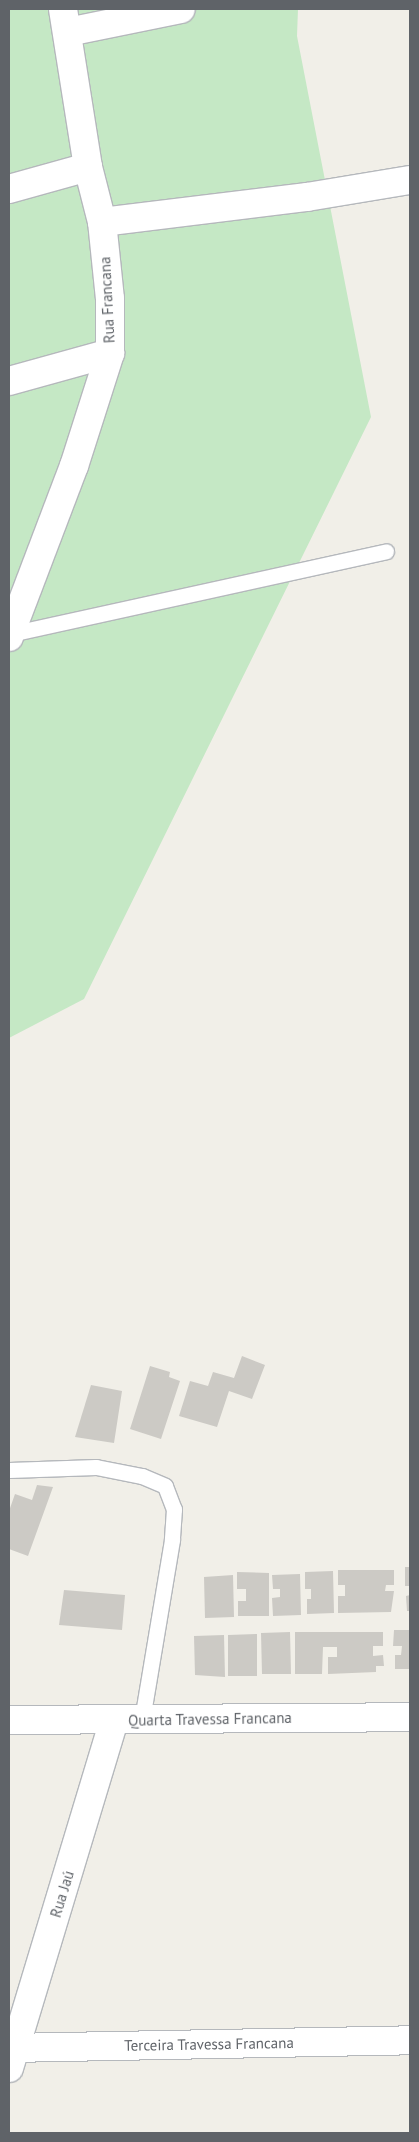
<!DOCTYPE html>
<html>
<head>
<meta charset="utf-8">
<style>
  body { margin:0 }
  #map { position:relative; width:419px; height:2142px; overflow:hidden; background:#f1efe8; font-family:"PT Sans",sans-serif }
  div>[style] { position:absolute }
  .green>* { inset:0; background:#c5e8c5 }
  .building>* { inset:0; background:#cccac5 }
  .roads { filter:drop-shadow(1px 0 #b5b8bc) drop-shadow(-1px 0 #b5b8bc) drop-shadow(0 1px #b5b8bc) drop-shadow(0 -1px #b5b8bc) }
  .service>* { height:15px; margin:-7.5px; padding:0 7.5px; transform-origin:7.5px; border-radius:7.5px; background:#fff }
  .minor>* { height:28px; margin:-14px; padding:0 14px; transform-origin:14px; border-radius:14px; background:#fff }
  span { translate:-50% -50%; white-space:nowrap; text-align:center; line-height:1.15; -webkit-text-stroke:4px #fff; paint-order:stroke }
  .street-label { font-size:15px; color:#5f6368 }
  .frame { position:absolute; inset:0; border:10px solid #5f6368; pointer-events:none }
</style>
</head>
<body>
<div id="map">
  <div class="green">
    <i style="clip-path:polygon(9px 9px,298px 9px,297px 36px,371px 417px,84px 999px,9px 1038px)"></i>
  </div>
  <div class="building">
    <i style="clip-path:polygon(242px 1356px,265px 1365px,252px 1399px,229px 1391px,217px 1427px,179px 1416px,190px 1381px,208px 1386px,213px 1372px,234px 1378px)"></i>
    <i style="clip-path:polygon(150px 1366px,170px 1372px,169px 1377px,180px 1381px,161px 1439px,130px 1429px)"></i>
    <i style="clip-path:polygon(91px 1385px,122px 1391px,114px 1443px,75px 1437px)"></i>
    <i style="clip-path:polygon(37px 1485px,53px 1487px,28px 1556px,9px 1549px,9px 1511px,15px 1494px,32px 1500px)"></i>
    <i style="clip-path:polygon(405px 1567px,410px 1567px,410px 1586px,405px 1586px)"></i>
    <i style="clip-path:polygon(338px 1570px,394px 1570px,394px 1585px,386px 1585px,385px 1591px,394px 1591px,391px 1612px,338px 1613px,338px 1596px,345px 1596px,345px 1585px,338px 1585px)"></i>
    <i style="clip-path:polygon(333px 1571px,334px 1613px,307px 1614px,307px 1599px,311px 1599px,311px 1589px,305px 1589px,305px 1572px)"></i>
    <i style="clip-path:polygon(237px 1572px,269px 1573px,269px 1616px,238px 1616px,238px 1601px,246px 1601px,246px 1589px,237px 1589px)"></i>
    <i style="clip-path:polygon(300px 1574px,301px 1615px,273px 1616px,272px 1598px,280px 1597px,280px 1589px,273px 1589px,272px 1575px)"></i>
    <i style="clip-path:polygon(233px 1575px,234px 1617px,205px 1618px,204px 1577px)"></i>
    <i style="clip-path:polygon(64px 1590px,125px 1595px,122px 1630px,59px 1625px)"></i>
    <i style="clip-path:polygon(410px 1595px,410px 1611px,407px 1611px,406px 1596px)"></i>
    <i style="clip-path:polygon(394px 1630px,410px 1630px,410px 1669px,395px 1669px,395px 1655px,401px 1655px,402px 1646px,393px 1646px)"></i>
    <i style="clip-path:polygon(290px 1632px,291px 1674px,262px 1674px,261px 1633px)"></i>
    <i style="clip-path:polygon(295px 1632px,383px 1632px,383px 1646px,373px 1646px,373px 1656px,383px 1655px,384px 1666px,376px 1666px,376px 1672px,328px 1674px,328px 1657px,337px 1657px,337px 1647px,323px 1647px,322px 1674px,295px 1674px)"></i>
    <i style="clip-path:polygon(257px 1634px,257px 1676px,228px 1676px,228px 1635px)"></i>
    <i style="clip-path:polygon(224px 1635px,225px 1677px,195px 1675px,194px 1636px)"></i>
  </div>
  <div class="roads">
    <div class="service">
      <i style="left:10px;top:634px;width:385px;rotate:-12.4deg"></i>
      <i style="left:9px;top:1470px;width:87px;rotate:-2deg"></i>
      <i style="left:96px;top:1467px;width:47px;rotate:11.1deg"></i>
      <i style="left:142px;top:1476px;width:25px;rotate:23deg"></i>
      <i style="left:165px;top:1486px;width:25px;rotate:69deg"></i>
      <i style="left:174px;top:1509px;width:31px;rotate:94deg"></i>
      <i style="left:172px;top:1540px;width:182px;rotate:99.5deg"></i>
    </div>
    <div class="minor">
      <i style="left:68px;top:32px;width:115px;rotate:-11.5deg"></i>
      <i style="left:9px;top:189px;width:82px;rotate:-15.6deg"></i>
      <i style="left:102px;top:222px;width:207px;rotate:-7deg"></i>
      <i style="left:307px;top:197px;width:104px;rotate:-9.4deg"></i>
      <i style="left:9px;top:381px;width:105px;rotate:-15.5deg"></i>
      <i style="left:9px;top:637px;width:183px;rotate:-69.2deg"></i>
      <i style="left:74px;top:466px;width:119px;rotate:-72.3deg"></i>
      <i style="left:110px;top:353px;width:54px;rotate:-90deg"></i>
      <i style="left:110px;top:299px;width:77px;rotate:-95.9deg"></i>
      <i style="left:102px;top:222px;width:57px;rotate:-104.3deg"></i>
      <i style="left:88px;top:167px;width:160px;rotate:-99deg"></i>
      <i style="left:9px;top:1720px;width:401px;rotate:-0.4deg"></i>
      <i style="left:9px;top:2048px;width:401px;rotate:-1.1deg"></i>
      <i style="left:9px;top:2068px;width:363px;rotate:-73.2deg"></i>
    </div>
  </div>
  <div class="street-label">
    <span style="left:107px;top:300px;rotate:-93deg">Rua Francana</span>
    <span style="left:210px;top:1719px;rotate:-1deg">Quarta Travessa Francana</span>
    <span style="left:62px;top:1894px;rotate:-73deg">Rua Jaú</span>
    <span style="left:209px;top:2044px;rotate:-1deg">Terceira Travessa Francana</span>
  </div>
  <div class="frame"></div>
</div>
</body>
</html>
